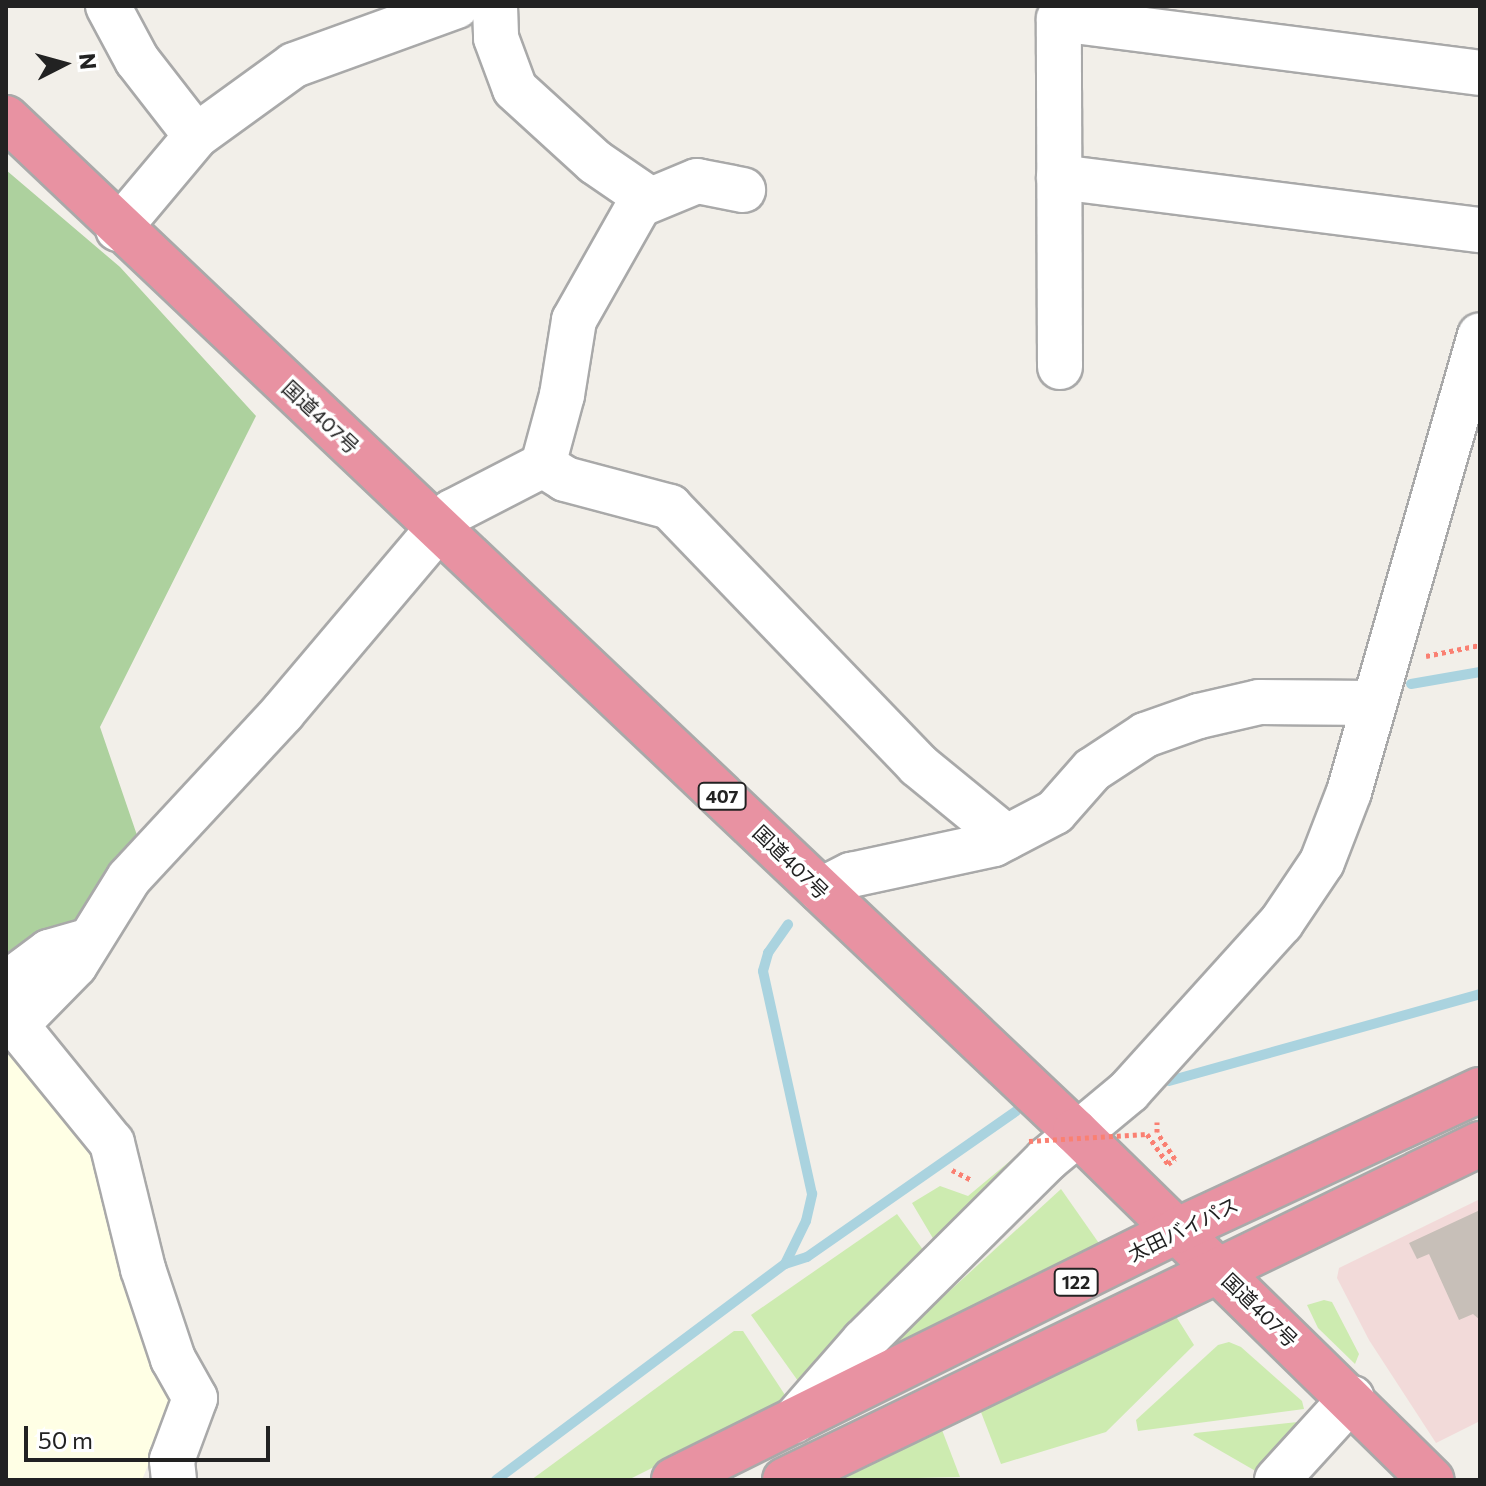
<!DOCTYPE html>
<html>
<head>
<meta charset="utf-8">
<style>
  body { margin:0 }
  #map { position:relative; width:1486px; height:1486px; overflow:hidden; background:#f2efe9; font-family:Commissioner,"Noto Sans JP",sans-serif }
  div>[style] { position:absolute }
  .commercial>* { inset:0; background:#f2dad9 }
  .education>* { inset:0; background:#ffffe5 }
  .grass>* { inset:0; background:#cdebb0 }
  .forest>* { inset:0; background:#add19e }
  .stream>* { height:10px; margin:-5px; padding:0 5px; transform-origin:5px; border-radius:5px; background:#aad3df }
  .building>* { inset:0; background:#c7bfb8 }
  .path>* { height:5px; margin-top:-2.5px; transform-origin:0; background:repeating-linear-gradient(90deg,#fa8072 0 4px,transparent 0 8px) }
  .roads { filter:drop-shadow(2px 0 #a9a9a9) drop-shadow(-2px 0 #a9a9a9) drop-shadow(0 2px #a9a9a9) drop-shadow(0 -2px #a9a9a9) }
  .minor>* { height:44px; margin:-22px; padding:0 22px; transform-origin:22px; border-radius:22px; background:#fff }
  .highway>* { height:44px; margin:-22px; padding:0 22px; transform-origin:22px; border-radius:22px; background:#e892a2 }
  .path-bridge>* { height:5px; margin-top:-2.5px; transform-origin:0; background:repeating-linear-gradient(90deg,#fa8072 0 4px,transparent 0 8px) }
  span { translate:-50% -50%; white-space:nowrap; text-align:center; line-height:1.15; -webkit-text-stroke:7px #fff; paint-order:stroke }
  .shield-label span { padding:2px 6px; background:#fff; border:2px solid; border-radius:6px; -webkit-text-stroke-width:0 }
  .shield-label { font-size:18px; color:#222; font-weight:700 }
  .street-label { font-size:20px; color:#222 }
  .frame { position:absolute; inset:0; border:8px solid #222; pointer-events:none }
  .north { position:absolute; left:24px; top:24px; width:80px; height:80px; -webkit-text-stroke:6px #fff; paint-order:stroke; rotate:84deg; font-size:22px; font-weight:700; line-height:32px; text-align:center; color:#222 }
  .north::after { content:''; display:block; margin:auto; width:28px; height:36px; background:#222; clip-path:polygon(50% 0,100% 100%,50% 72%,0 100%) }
  .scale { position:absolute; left:24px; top:1426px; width:246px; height:36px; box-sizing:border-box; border:4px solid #222; border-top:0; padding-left:10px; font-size:24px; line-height:28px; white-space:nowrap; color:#222; -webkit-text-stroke:6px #fff; paint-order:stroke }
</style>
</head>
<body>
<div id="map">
  <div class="commercial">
    <i style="clip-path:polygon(1480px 1199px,1480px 1421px,1436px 1443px,1369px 1340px,1337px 1278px,1339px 1268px)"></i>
  </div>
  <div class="education">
    <i style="clip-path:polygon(6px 1042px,103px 1142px,177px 1393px,142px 1480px,6px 1480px)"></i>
  </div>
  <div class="grass">
    <i style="clip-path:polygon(1016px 1156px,1025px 1165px,942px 1245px,934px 1240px,912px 1203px,940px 1186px,968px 1196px)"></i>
    <i style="clip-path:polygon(1061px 1189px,1103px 1249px,870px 1365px,886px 1349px)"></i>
    <i style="clip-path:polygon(897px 1214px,929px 1258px,803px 1388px,751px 1315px)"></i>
    <i style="clip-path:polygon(1324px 1300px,1332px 1302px,1359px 1354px,1355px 1364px,1318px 1328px,1307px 1305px)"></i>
    <i style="clip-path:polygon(1170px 1317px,1177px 1318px,1194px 1345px,1106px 1432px,1001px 1464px,979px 1407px)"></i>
    <i style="clip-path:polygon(734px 1331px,743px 1331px,787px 1398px,784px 1402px,628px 1480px,531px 1480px)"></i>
    <i style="clip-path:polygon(1229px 1342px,1241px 1347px,1302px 1401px,1304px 1409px,1138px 1431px,1136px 1420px,1218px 1345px)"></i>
    <i style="clip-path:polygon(1316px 1420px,1259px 1473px,1193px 1435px,1195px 1433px)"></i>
    <i style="clip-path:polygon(936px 1429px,942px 1430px,960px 1477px,832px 1480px)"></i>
  </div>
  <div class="forest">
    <i style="clip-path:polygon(6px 170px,120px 267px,256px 416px,100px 727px,139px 841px,6px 1042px)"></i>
  </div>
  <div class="stream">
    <i style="left:1411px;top:684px;width:70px;rotate:-9.9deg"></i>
    <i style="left:1169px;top:1081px;width:323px;rotate:-15.6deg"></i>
    <i style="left:785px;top:1264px;width:48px;rotate:-64deg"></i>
    <i style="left:806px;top:1221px;width:28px;rotate:-77deg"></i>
    <i style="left:812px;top:1194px;width:228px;rotate:-102.4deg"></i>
    <i style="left:763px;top:971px;width:19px;rotate:-74deg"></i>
    <i style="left:768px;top:953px;width:35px;rotate:-55deg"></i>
    <i style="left:496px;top:1480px;width:361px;rotate:-36.8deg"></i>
    <i style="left:785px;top:1264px;width:23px;rotate:-18deg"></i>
    <i style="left:807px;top:1257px;width:255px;rotate:-34.9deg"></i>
  </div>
  <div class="building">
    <i style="clip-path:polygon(1480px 1210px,1480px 1320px,1473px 1314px,1459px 1320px,1429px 1254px,1417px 1259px,1409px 1243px)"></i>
  </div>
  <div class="path">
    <i style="left:1426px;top:656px;width:55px;rotate:-11.5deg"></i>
    <i style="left:1147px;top:1134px;width:37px;rotate:55deg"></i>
    <i style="left:1168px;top:1164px;width:9px;rotate:-36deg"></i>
    <i style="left:1175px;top:1159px;width:32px;rotate:-124deg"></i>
    <i style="left:1157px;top:1132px;width:10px;rotate:-90deg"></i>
    <i style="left:952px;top:1170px;width:22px;rotate:27deg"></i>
  </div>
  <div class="roads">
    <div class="minor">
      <i style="left:108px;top:6px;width:61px;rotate:61.8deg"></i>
      <i style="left:137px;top:60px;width:96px;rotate:52.2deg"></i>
      <i style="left:495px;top:6px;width:32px;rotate:88deg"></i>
      <i style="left:496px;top:38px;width:54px;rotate:69.6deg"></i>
      <i style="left:515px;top:89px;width:108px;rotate:42.4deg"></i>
      <i style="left:595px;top:162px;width:65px;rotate:34.4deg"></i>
      <i style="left:1059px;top:177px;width:424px;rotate:7.2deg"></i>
      <i style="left:118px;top:229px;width:121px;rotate:-50deg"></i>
      <i style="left:196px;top:136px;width:121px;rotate:-35.9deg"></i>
      <i style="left:294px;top:65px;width:173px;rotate:-19.9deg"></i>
      <i style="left:1060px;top:367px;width:348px;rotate:-90.2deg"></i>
      <i style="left:1059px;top:19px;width:424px;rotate:7.3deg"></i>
      <i style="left:543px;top:465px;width:26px;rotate:32deg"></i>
      <i style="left:565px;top:479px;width:109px;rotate:14.9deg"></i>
      <i style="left:670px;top:507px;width:358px;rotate:46.1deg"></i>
      <i style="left:918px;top:765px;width:114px;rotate:39.3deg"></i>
      <i style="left:821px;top:890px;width:34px;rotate:-27deg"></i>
      <i style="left:851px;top:875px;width:146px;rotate:-12.2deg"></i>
      <i style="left:994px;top:844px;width:69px;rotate:-27.7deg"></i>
      <i style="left:1055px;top:812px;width:56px;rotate:-48.6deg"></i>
      <i style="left:1092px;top:770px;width:64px;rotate:-33.4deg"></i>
      <i style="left:1145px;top:735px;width:57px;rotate:-19.4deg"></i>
      <i style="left:1199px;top:716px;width:62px;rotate:-13.1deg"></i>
      <i style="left:1259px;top:702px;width:115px;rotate:0.5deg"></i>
      <i style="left:6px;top:984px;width:54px;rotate:-36.7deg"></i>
      <i style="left:49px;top:952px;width:40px;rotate:-16deg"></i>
      <i style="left:794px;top:1421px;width:106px;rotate:-48.8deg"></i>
      <i style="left:864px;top:1341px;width:257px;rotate:-44.8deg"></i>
      <i style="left:1046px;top:1160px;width:108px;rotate:-39.7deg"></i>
      <i style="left:1129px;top:1091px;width:227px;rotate:-47.9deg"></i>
      <i style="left:1281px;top:923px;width:73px;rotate:-56.1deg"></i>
      <i style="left:1322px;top:862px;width:75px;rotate:-68.9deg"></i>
      <i style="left:1349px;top:792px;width:475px;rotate:-74deg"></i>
      <i style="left:174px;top:1480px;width:20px;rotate:-96deg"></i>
      <i style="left:172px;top:1460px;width:66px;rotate:-69.6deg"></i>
      <i style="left:195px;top:1398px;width:45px;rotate:-119.4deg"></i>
      <i style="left:173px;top:1359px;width:95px;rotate:-108.4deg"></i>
      <i style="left:143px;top:1269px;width:130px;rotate:-103.8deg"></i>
      <i style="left:112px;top:1143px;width:152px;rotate:-129.1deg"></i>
      <i style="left:16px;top:1025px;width:84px;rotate:-45.5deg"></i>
      <i style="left:75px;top:965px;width:102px;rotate:-58.2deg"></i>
      <i style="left:129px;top:878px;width:226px;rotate:-47.1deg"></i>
      <i style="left:283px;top:712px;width:262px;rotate:-49.8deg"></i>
      <i style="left:452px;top:512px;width:102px;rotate:-27.3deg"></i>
      <i style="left:543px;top:465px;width:73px;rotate:-74.8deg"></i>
      <i style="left:562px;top:395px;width:76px;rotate:-80.9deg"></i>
      <i style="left:574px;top:320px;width:132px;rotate:-60.5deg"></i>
      <i style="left:639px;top:205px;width:63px;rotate:-22.5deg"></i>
      <i style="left:697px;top:181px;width:47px;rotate:11.1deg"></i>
      <i style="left:1277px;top:1480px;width:111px;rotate:-47.6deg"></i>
    </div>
    <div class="highway">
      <i style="left:6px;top:118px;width:1473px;rotate:43.46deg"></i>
      <i style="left:1075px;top:1131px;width:499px;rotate:44.4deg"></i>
      <i style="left:674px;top:1480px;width:560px;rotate:-26.38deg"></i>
      <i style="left:1176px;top:1231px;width:335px;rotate:-24.9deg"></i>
      <i style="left:785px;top:1480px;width:772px;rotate:-25.8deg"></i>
    </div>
  </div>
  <div class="path-bridge">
    <i style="left:1029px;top:1141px;width:118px;rotate:-3.4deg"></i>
  </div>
  <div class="shield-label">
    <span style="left:722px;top:796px">407</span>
    <span style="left:1076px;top:1282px">122</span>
  </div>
  <div class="street-label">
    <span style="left:321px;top:417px;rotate:43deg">国道407号</span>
    <span style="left:791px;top:862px;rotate:44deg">国道407号</span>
    <span style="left:1183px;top:1229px;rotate:-26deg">太田バイパス</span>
    <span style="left:1260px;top:1310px;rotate:44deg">国道407号</span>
  </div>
  <div class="frame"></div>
  <div class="north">N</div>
  <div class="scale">50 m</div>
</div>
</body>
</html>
